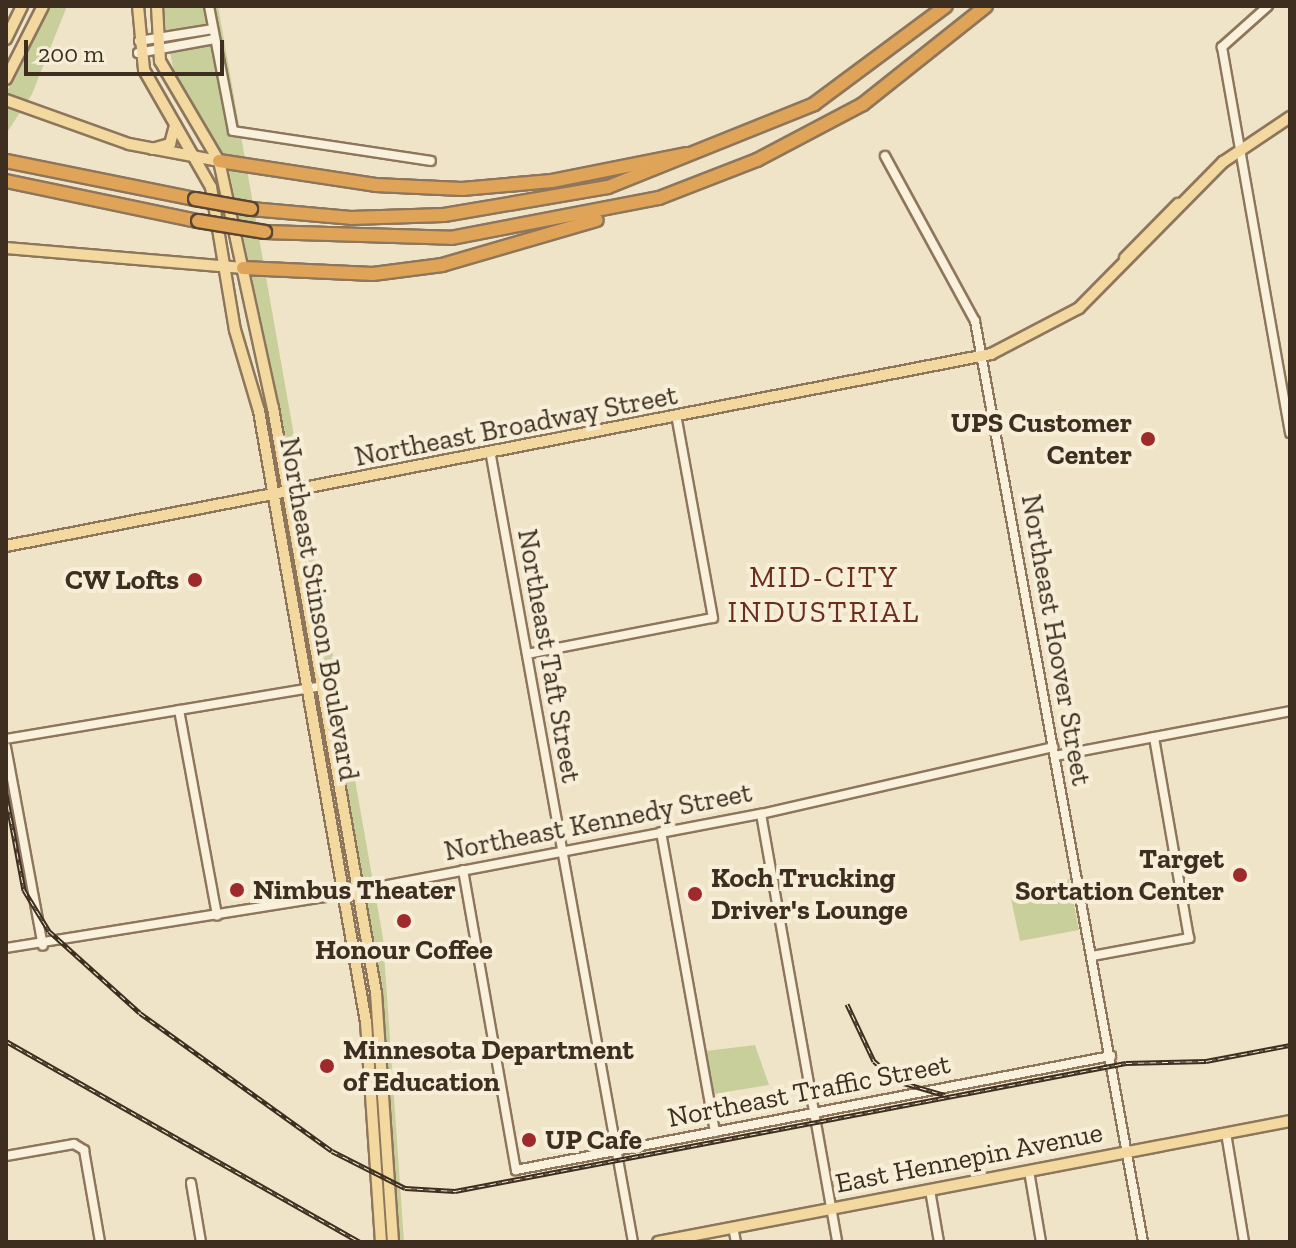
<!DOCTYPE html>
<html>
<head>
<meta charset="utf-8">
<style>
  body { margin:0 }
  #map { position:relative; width:1296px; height:1248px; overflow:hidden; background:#f0e4c8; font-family:"Zilla Slab",serif }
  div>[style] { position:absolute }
  .green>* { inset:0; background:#c9cf9b }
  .roads { filter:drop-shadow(2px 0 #8d765c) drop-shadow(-2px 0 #8d765c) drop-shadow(0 2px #8d765c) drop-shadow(0 -2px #8d765c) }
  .minor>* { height:8px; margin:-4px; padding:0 4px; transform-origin:4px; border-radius:4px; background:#faf1dc }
  .major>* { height:10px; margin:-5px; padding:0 5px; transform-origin:5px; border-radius:5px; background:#f3d9a0 }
  .highway>* { height:12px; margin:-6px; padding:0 6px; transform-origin:6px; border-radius:6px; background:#e0a458 }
  .rail>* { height:5px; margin-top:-2.5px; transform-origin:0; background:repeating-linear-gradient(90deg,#f7eed8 0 6px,#3d2e20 0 12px); box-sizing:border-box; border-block:2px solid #3d2e20 }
  .bridges { filter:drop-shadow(2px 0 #5b4430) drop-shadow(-2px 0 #5b4430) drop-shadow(0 2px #5b4430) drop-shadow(0 -2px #5b4430) }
  .highway-bridge>* { height:12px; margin:-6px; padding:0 6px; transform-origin:6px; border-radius:6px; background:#e0a458 }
  .dots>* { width:22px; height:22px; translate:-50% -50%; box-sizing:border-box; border:4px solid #f7eed8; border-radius:50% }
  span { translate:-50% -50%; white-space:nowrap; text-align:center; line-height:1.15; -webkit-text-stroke:8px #f7eed8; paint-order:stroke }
  .poi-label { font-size:28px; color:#3d2e20; font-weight:700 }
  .right { translate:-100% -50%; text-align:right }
  .left { translate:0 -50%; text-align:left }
  .street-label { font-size:28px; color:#3d2e20 }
  .neighbourhood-label { font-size:30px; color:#6b2e1e; letter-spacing:2px }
  .frame { position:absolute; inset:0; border:8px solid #3d2e20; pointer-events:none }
  .scale { position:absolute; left:24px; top:40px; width:200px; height:36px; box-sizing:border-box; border:4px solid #3d2e20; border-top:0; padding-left:10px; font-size:24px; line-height:28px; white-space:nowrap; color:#3d2e20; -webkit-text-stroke:6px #f7eed8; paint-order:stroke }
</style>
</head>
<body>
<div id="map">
  <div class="green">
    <i style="clip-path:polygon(49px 6px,67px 6px,32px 94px,6px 134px,6px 93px)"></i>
    <i style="clip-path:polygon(162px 6px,218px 6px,383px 938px,404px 1242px,398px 1242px,392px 1208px,377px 958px,279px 402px,229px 171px,173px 68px)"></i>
    <i style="clip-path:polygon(1069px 879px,1079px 930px,1020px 941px,1011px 899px,1017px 891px)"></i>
    <i style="clip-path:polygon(755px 1045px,769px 1085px,714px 1094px,706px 1051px)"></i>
  </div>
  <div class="roads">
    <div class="minor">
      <i style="left:209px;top:6px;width:127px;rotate:79.1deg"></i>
      <i style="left:233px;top:131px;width:200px;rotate:8.6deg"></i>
      <i style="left:1268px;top:6px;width:62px;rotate:138.3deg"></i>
      <i style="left:1222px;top:47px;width:392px;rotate:80deg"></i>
      <i style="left:139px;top:41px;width:75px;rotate:-9.2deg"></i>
      <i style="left:138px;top:53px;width:78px;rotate:-10.3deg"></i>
      <i style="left:885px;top:156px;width:188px;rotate:61.4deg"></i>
      <i style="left:975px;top:321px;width:936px;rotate:79.66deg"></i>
      <i style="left:491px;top:456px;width:799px;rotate:79.76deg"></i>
      <i style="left:527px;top:654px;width:189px;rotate:-11deg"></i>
      <i style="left:713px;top:618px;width:202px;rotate:-100.3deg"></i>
      <i style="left:179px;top:710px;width:209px;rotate:79.5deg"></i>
      <i style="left:6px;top:739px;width:321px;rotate:-9.5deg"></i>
      <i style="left:6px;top:747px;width:202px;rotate:79.5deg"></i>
      <i style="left:1055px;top:756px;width:239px;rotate:-10.8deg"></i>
      <i style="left:761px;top:814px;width:435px;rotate:79.9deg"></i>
      <i style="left:661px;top:832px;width:305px;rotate:79.8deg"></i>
      <i style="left:463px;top:870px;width:305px;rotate:80deg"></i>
      <i style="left:516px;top:1170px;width:606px;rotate:-10.85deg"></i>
      <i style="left:6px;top:948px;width:323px;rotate:-9.1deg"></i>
      <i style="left:325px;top:897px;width:444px;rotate:-10.8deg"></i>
      <i style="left:761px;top:814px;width:300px;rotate:-12.9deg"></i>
      <i style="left:1092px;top:956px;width:99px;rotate:-10.5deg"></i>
      <i style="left:1189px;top:938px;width:204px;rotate:-99.9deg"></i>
      <i style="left:1226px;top:1133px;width:110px;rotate:80.6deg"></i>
      <i style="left:6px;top:1156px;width:69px;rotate:-10deg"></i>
      <i style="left:74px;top:1144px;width:12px;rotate:31deg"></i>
      <i style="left:84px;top:1150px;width:93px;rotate:80.1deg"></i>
      <i style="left:1029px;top:1171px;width:72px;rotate:80.4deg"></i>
      <i style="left:191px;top:1183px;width:60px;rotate:80.4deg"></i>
      <i style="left:930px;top:1190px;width:53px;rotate:80.2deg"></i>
      <i style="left:733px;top:1227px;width:15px;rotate:79deg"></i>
    </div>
    <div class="major">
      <i style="left:138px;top:6px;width:64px;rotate:84.6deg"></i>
      <i style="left:144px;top:70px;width:135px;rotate:60.2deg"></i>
      <i style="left:211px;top:187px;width:145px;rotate:80.5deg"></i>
      <i style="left:235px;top:330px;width:84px;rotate:73.5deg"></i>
      <i style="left:259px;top:411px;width:620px;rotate:80.07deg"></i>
      <i style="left:366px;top:1022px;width:221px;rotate:86.1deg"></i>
      <i style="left:157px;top:6px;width:55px;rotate:86.9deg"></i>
      <i style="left:160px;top:61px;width:116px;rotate:59.5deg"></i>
      <i style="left:219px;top:161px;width:253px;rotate:77.7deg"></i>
      <i style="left:273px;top:408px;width:594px;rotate:80.01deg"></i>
      <i style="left:376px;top:993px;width:250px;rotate:86.1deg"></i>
      <i style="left:6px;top:39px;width:37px;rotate:-64deg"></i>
      <i style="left:6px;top:79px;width:82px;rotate:-63.1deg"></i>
      <i style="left:6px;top:100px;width:131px;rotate:19.7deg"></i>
      <i style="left:129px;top:144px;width:92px;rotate:10.7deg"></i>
      <i style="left:152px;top:149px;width:19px;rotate:-16deg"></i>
      <i style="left:170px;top:144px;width:20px;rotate:-75deg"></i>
      <i style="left:6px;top:248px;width:238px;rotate:4.8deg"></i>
      <i style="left:1125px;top:258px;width:76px;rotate:-45.5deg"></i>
      <i style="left:6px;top:546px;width:1004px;rotate:-11.03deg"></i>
      <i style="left:991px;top:354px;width:99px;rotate:-27.6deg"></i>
      <i style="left:1079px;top:308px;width:205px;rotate:-45.4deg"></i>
      <i style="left:1223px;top:162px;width:81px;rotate:-33.9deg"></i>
      <i style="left:658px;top:1242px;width:643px;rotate:-10.84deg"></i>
    </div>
    <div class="highway">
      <i style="left:6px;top:161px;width:193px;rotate:11.4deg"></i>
      <i style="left:219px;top:161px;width:158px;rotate:8.7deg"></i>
      <i style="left:375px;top:185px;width:87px;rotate:2.6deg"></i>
      <i style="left:462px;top:189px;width:90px;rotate:-5.1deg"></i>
      <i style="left:552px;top:181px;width:138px;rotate:-11.3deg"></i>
      <i style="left:6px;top:181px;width:196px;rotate:11.8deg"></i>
      <i style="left:251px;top:209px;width:100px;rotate:5.1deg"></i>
      <i style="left:351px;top:218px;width:93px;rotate:-1.8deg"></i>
      <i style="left:444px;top:215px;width:166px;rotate:-9.7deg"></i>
      <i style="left:608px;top:187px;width:222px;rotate:-21.9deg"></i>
      <i style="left:814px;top:104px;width:164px;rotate:-36.6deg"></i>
      <i style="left:265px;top:232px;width:186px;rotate:1.8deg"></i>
      <i style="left:451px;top:238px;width:212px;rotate:-10.9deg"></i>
      <i style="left:659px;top:198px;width:105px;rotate:-21.2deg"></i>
      <i style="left:757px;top:160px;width:120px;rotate:-27.8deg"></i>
      <i style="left:863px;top:104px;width:157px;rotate:-38.5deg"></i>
      <i style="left:243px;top:268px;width:130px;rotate:2.6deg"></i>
      <i style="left:373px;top:274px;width:70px;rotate:-7.4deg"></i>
      <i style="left:442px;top:265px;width:161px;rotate:-16.2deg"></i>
    </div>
  </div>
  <div class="rail">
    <i style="left:6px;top:794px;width:98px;rotate:79.4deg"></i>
    <i style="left:24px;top:890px;width:48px;rotate:58.6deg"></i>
    <i style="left:49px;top:931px;width:122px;rotate:42deg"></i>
    <i style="left:140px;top:1013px;width:236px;rotate:35.7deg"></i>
    <i style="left:332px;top:1151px;width:82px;rotate:26.9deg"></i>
    <i style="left:405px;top:1188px;width:50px;rotate:3.4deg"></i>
    <i style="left:455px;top:1191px;width:683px;rotate:-10.8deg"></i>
    <i style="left:1126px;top:1063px;width:80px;rotate:-1.4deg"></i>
    <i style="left:1206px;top:1061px;width:86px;rotate:-10.8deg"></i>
    <i style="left:847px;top:1004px;width:63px;rotate:64.7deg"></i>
    <i style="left:874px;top:1061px;width:30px;rotate:41deg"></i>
    <i style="left:897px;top:1081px;width:50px;rotate:16.3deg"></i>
    <i style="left:6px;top:1041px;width:407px;rotate:29.6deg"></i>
  </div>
  <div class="bridges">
    <div class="highway-bridge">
      <i style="left:195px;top:199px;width:57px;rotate:10.1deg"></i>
      <i style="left:198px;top:221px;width:68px;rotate:9.3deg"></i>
    </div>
  </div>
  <div class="dots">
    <i style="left:1148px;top:439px;background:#9e2a2b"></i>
    <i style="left:195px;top:580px;background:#9e2a2b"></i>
    <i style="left:1240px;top:875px;background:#9e2a2b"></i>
    <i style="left:237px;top:890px;background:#9e2a2b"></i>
    <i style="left:695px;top:894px;background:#9e2a2b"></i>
    <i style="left:404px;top:921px;background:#9e2a2b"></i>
    <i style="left:327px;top:1066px;background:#9e2a2b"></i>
    <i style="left:529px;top:1140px;background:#9e2a2b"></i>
  </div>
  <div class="poi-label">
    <span class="right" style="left:1132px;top:439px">UPS Customer<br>Center</span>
    <span class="right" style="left:179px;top:580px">CW Lofts</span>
    <span class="right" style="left:1224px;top:875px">Target<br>Sortation Center</span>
    <span class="left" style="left:711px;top:894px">Koch Trucking<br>Driver's Lounge</span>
    <span class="left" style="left:253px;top:890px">Nimbus Theater</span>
    <span style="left:404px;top:950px">Honour Coffee</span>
    <span class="left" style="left:343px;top:1066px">Minnesota Department<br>of Education</span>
    <span class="left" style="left:545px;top:1140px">UP Cafe</span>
  </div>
  <div class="street-label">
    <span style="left:516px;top:426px;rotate:-11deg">Northeast Broadway Street</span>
    <span style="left:319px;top:609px;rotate:80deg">Northeast Stinson Boulevard</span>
    <span style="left:1056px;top:640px;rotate:80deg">Northeast Hoover Street</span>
    <span style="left:549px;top:656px;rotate:80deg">Northeast Taft Street</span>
    <span style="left:598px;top:822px;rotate:-11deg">Northeast Kennedy Street</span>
    <span style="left:809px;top:1091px;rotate:-11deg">Northeast Traffic Street</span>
    <span style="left:969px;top:1158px;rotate:-11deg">East Hennepin Avenue</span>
  </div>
  <div class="neighbourhood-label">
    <span style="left:824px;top:594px">MID-CITY<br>INDUSTRIAL</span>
  </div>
  <div class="frame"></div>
  <div class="scale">200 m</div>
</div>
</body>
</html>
